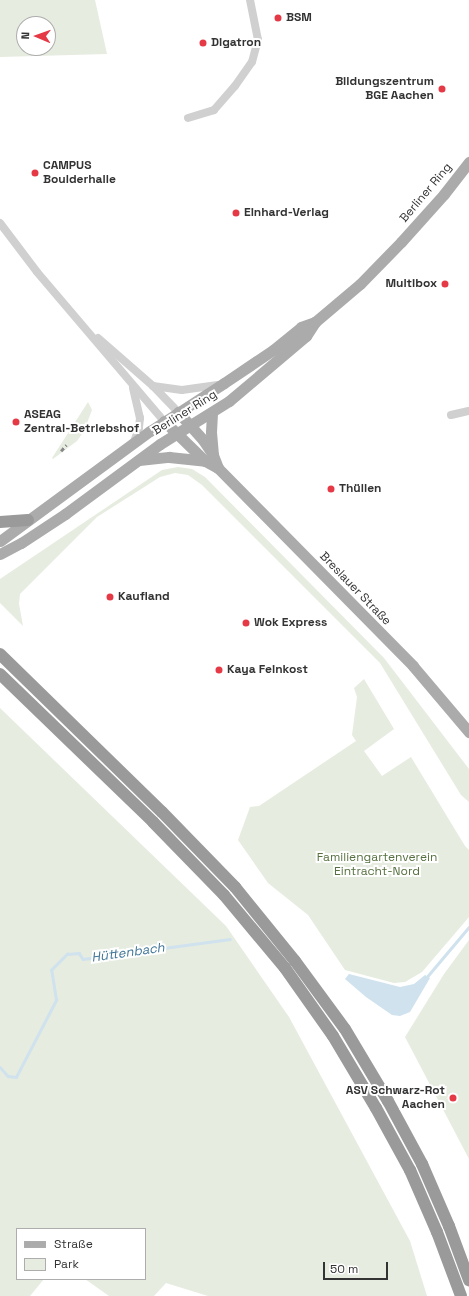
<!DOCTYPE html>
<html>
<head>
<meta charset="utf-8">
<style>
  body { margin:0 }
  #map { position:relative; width:469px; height:1296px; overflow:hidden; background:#fff; font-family:"Space Grotesk",sans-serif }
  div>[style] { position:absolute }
  .green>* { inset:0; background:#e6ecdf }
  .water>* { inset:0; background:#cfe2ee }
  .stream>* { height:2.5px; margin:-1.25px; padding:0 1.25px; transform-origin:1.25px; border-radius:1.25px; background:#cfe2ee }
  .minor>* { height:8px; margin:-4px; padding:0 4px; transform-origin:4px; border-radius:4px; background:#d0d0d0 }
  .major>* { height:11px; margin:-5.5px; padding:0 5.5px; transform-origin:5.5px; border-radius:5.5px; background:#ababab }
  .highway>* { height:12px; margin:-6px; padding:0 6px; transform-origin:6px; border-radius:6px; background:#9a9a9a }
  .rail>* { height:2.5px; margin-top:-1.25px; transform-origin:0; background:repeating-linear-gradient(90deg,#888 0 4px,transparent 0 7px) }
  .dots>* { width:11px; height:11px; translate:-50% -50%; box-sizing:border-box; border:2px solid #fff; border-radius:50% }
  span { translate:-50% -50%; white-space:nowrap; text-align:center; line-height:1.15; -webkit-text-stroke:4px #fff; paint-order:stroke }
  .poi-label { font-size:12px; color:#333; font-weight:700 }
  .left { translate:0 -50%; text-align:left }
  .right { translate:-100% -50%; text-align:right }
  .street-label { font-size:12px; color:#333 }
  .park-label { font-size:12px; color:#56703f }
  .water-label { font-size:13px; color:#3f7597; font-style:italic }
  .legend { position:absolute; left:16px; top:1228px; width:130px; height:52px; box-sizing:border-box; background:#fff; border:1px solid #adadad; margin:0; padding:5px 7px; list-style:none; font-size:12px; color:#333 }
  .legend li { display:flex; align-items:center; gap:8px; height:20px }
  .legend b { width:20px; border:1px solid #adadad }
  .north { position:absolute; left:16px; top:16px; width:40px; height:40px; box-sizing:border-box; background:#fff; border:1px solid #adadad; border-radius:50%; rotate:272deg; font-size:11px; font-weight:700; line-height:16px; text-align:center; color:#333 }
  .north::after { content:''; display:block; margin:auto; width:14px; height:18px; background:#e63946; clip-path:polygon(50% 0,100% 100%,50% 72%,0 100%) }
  .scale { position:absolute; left:323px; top:1262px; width:65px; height:18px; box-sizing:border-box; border:2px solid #333; border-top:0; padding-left:5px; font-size:12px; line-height:14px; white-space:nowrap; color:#333; -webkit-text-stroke:3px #fff; paint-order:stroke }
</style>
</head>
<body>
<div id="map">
  <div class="green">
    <i style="clip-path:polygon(evenodd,0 0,95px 0,107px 54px,0 57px,0 0,24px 24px,48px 24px,48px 48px,24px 48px,24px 24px)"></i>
    <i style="clip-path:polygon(88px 402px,92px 410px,84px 431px,77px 441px,53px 459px,52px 458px)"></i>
    <i style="clip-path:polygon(178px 467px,192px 469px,205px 477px,384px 658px,469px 769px,469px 802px,461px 795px,380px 663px,202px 485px,188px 475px,175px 473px,160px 477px,97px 517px,20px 594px,19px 604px,23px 626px,0 603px,0 579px,162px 470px)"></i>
    <i style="clip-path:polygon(364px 679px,394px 729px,364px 751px,382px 776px,411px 757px,465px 846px,469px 850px,469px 917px,422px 972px,405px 982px,394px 983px,345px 970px,308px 915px,268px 883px,238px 840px,250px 807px,259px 806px,356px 741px,352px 735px,357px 697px,354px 688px)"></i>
    <i style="clip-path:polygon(0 708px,226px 926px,289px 1017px,410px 1241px,427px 1296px,208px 1296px,166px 1283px,154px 1296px,109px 1296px,85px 1279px,145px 1279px,145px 1229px,17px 1229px,17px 1279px,44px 1279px,30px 1296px,0 1296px)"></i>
    <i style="clip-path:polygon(469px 940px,469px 1159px,405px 1037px,444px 974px)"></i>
  </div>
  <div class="water">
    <i style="clip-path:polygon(349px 974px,400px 987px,414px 984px,425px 975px,430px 978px,410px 1012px,400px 1016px,392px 1015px,366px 997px,345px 979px)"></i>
  </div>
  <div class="stream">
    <i style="left:425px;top:979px;width:68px;rotate:-49.8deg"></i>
    <i style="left:0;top:1067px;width:12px;rotate:48deg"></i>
    <i style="left:8px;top:1076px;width:8px;rotate:7deg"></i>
    <i style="left:16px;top:1077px;width:87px;rotate:-62.5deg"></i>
    <i style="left:56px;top:1000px;width:30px;rotate:-99deg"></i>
    <i style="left:51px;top:970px;width:23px;rotate:-45deg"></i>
    <i style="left:67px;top:954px;width:12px;rotate:-5deg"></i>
    <i style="left:79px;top:953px;width:7px;rotate:56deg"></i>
    <i style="left:83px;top:959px;width:148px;rotate:-7.7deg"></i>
  </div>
  <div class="minor">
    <i style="left:188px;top:118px;width:27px;rotate:-17deg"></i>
    <i style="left:214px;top:110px;width:32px;rotate:-49deg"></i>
    <i style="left:235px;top:86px;width:29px;rotate:-55deg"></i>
    <i style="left:252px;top:62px;width:23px;rotate:-75deg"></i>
    <i style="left:258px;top:40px;width:41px;rotate:-101.3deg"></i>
    <i style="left:0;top:223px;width:61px;rotate:52.9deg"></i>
    <i style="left:37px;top:272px;width:196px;rotate:49.6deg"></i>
    <i style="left:98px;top:338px;width:73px;rotate:41.1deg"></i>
    <i style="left:153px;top:386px;width:36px;rotate:46deg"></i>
    <i style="left:153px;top:386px;width:29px;rotate:8deg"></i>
    <i style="left:182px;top:390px;width:36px;rotate:-8deg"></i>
    <i style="left:133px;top:388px;width:31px;rotate:77deg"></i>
    <i style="left:140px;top:418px;width:10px;rotate:96deg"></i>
    <i style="left:139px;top:428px;width:15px;rotate:110deg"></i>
    <i style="left:451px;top:415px;width:18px;rotate:-13deg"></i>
  </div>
  <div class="major">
    <i style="left:178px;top:412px;width:38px;rotate:48deg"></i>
    <i style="left:203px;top:440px;width:18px;rotate:56deg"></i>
    <i style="left:213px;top:455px;width:14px;rotate:69deg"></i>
    <i style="left:212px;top:413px;width:19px;rotate:93deg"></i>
    <i style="left:211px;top:432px;width:22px;rotate:85deg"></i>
    <i style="left:164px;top:421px;width:57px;rotate:44.3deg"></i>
    <i style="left:205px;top:461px;width:15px;rotate:28deg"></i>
    <i style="left:218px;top:468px;width:278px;rotate:45.4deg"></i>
    <i style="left:413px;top:666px;width:87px;rotate:49.7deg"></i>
    <i style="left:139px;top:460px;width:30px;rotate:-6deg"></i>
    <i style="left:169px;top:457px;width:36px;rotate:6deg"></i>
    <i style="left:0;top:541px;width:186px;rotate:-36.3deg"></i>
    <i style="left:150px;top:431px;width:88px;rotate:-33deg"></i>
    <i style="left:224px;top:383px;width:59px;rotate:-34deg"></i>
    <i style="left:273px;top:350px;width:36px;rotate:-39deg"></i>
    <i style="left:301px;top:327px;width:15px;rotate:-20deg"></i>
    <i style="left:0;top:554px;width:24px;rotate:-28deg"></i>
    <i style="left:21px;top:543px;width:53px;rotate:-33.4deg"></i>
    <i style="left:65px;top:514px;width:118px;rotate:-36.4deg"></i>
    <i style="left:160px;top:444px;width:81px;rotate:-31.9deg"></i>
    <i style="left:229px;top:401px;width:101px;rotate:-40.2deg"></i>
    <i style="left:306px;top:336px;width:17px;rotate:-57deg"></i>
    <i style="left:315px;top:322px;width:59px;rotate:-40.2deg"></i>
    <i style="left:360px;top:284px;width:59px;rotate:-45.7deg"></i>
    <i style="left:401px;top:242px;width:64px;rotate:-48.1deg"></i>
    <i style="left:444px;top:194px;width:41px;rotate:-52deg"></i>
  </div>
  <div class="highway">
    <i style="left:0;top:522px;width:28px;rotate:-4deg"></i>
    <i style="left:0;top:654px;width:226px;rotate:44.3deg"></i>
    <i style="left:162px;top:812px;width:105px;rotate:45.8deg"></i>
    <i style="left:235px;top:887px;width:95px;rotate:51deg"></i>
    <i style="left:295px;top:961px;width:84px;rotate:53.7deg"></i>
    <i style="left:345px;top:1029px;width:84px;rotate:59.2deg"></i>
    <i style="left:388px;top:1101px;width:72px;rotate:61.6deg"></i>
    <i style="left:422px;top:1164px;width:68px;rotate:66.5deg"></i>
    <i style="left:449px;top:1226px;width:58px;rotate:69.7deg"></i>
    <i style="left:0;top:674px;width:213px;rotate:44deg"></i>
    <i style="left:153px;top:822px;width:102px;rotate:45.8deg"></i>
    <i style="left:224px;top:895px;width:95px;rotate:50.1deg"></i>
    <i style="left:285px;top:968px;width:83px;rotate:54.8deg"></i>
    <i style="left:333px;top:1036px;width:84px;rotate:59.2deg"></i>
    <i style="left:376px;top:1108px;width:71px;rotate:61.3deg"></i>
    <i style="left:410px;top:1170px;width:68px;rotate:66.5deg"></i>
    <i style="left:437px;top:1232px;width:68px;rotate:69.4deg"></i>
  </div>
  <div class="rail">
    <i style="left:61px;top:451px;width:8px;rotate:-50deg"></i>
  </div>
  <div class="dots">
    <i style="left:278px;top:18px;background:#e63946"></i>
    <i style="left:203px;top:43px;background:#e63946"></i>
    <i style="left:442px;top:89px;background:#e63946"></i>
    <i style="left:35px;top:173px;background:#e63946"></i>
    <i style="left:236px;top:213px;background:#e63946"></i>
    <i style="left:445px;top:284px;background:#e63946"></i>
    <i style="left:16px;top:422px;background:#e63946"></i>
    <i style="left:331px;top:489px;background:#e63946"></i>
    <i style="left:110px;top:597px;background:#e63946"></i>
    <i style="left:246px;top:623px;background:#e63946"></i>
    <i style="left:219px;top:670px;background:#e63946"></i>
    <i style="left:453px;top:1098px;background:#e63946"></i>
  </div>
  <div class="poi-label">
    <span class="left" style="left:286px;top:18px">BSM</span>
    <span class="left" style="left:211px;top:43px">Digatron</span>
    <span class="right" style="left:434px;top:89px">Bildungszentrum<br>BGE Aachen</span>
    <span class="left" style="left:43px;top:173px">CAMPUS<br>Boulderhalle</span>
    <span class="left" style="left:244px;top:213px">Einhard-Verlag</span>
    <span class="right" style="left:437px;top:284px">Multibox</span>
    <span class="left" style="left:24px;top:422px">ASEAG<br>Zentral-Betriebshof</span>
    <span class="left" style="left:339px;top:489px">Thüllen</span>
    <span class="left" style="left:118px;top:597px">Kaufland</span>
    <span class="left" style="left:254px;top:623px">Wok Express</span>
    <span class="left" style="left:227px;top:670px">Kaya Feinkost</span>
    <span class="right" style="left:445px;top:1098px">ASV Schwarz-Rot<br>Aachen</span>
  </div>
  <div class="street-label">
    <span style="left:426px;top:193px;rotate:-50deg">Berliner Ring</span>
    <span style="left:185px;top:413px;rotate:-32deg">Berliner Ring</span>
    <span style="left:355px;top:589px;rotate:46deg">Breslauer Straße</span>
  </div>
  <div class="park-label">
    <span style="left:377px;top:865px">Familiengartenverein<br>Eintracht-Nord</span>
  </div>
  <div class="water-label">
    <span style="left:128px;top:953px;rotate:-8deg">Hüttenbach</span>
  </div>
  <ul class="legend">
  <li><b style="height:5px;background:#ababab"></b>Straße</li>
  <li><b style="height:11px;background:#e6ecdf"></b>Park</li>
  </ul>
  <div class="north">N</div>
  <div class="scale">50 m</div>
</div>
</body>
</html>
